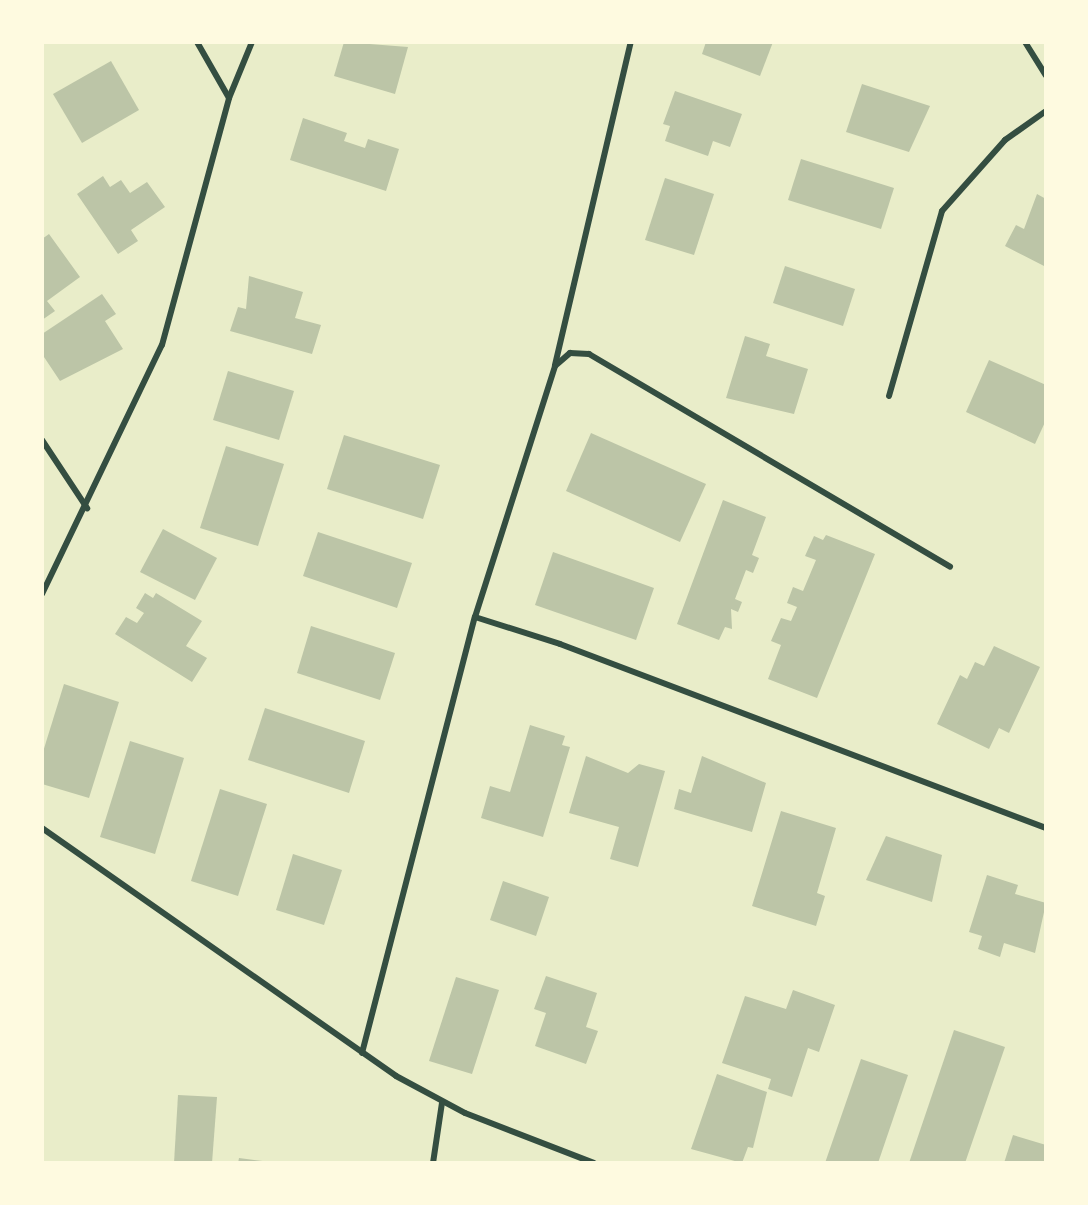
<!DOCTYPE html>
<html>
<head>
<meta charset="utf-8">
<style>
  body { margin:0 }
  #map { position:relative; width:1088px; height:1205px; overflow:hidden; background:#e9edc9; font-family:"Space Grotesk",sans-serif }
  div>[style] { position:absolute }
  .building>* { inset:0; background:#bcc5a7 }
  .minor>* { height:6px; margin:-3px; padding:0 3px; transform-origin:3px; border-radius:3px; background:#344e41 }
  span { translate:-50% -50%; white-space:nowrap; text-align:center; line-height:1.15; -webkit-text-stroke:6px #fefae0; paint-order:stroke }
  .frame { position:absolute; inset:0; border:44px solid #fefae0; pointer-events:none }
</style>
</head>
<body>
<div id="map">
  <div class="building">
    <i style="clip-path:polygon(344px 42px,408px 47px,395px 94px,334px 76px)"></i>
    <i style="clip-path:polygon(706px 42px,773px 42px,760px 76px,702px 54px)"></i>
    <i style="clip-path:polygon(111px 61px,139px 110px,82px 143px,53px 94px)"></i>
    <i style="clip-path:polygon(862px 84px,930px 106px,909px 152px,846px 132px)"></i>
    <i style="clip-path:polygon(675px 91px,742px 114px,730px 147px,713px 141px,708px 156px,665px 141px,670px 126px,663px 124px)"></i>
    <i style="clip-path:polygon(303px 118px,347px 133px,344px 141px,365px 148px,368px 139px,399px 149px,386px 191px,290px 160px)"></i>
    <i style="clip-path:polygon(801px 159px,894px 188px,881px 229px,788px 200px)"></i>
    <i style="clip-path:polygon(103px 176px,110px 187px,121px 180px,130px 193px,147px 182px,165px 207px,131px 230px,138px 241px,118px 254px,77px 194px)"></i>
    <i style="clip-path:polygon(665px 178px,714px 194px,694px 255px,645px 240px)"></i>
    <i style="clip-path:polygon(1037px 194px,1046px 199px,1046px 267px,1005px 246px,1016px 225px,1024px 229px)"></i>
    <i style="clip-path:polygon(49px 234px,80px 277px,47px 301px,55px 311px,42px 320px,42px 239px)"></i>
    <i style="clip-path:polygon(785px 266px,855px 289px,843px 326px,773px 303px)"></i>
    <i style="clip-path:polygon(249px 276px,303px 292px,295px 318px,321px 325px,312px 354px,230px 331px,238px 307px,246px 309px)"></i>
    <i style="clip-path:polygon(102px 294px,116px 314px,105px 321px,123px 349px,60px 381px,42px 354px,42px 334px)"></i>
    <i style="clip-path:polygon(745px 336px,770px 344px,766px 356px,808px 369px,794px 414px,726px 398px)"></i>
    <i style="clip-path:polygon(989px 360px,1046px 385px,1046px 420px,1035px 444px,966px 412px)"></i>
    <i style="clip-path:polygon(228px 371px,294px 391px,279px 440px,213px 420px)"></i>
    <i style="clip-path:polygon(591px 433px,706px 484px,680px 542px,566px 491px)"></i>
    <i style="clip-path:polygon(344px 435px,440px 465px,423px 519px,327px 489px)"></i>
    <i style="clip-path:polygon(226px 446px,284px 464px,258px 546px,200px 528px)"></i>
    <i style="clip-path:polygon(723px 500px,766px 517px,752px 555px,759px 558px,753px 573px,746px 570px,735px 599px,742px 602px,738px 612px,731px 609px,732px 629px,725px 627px,719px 640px,677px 624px)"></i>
    <i style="clip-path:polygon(163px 529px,217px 558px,195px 600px,140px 572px)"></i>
    <i style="clip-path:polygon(318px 532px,412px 563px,397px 608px,303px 576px)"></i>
    <i style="clip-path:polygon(826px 535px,875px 554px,817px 698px,768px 679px,781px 645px,771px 641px,781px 618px,791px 621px,797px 607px,787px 603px,793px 587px,803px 591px,816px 560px,805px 556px,814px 536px,823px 540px)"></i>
    <i style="clip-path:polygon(553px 552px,654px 588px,636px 640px,535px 605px)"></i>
    <i style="clip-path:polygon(145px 593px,153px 598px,156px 593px,202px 621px,186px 646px,207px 658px,192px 682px,115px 634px,126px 617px,137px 623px,144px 613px,136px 608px)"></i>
    <i style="clip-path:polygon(311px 626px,395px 653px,380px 700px,297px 673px)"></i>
    <i style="clip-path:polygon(994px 646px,1040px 667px,1009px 733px,999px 728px,989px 749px,937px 724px,960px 675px,967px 679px,975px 662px,984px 666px)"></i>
    <i style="clip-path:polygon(64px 684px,119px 702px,89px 798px,42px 784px,42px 755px)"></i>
    <i style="clip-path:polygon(265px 708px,365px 741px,349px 793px,248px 760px)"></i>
    <i style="clip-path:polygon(530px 725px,565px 736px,562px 745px,570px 747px,543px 837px,481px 818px,490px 786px,510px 792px)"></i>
    <i style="clip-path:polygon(130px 741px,184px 758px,155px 854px,100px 837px)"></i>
    <i style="clip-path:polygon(586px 756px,628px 773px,639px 764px,665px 771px,638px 867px,610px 859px,619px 827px,569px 813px)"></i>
    <i style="clip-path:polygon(702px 756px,766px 783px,752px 832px,674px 809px,679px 789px,691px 793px)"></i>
    <i style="clip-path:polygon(220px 789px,267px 804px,238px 896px,191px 881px)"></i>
    <i style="clip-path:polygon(781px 811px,836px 828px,817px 893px,825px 896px,816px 926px,752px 906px)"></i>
    <i style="clip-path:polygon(886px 836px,942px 855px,932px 902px,866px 880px)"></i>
    <i style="clip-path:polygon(293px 854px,342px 870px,324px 925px,276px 910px)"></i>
    <i style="clip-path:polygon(987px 875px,1018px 885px,1015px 894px,1046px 903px,1035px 953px,1004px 943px,1000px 957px,978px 949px,982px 936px,969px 932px)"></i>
    <i style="clip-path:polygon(503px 881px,549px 897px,536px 936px,490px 920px)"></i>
    <i style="clip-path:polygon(546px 976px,597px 993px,586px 1027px,598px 1031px,586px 1064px,535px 1046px,546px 1013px,534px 1009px)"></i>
    <i style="clip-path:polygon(456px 977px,499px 990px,472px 1074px,429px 1061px)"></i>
    <i style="clip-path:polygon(793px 990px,835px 1005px,819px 1052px,808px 1048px,792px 1097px,768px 1089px,771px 1079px,722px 1063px,745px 996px,786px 1009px)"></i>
    <i style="clip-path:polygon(954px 1030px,1005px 1047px,965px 1163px,909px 1163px)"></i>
    <i style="clip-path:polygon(861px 1059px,908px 1075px,878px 1163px,825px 1163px)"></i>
    <i style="clip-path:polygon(717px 1074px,767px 1092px,753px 1148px,748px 1147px,742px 1163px,691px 1149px)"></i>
    <i style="clip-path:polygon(178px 1095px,217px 1097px,212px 1163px,174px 1163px)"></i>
    <i style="clip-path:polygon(1013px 1135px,1046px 1145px,1046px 1163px,1004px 1163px)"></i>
    <i style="clip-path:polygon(239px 1158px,271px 1162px,271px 1163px,238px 1163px)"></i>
  </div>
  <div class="minor">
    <i style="left:197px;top:42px;width:64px;rotate:60.3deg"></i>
    <i style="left:1025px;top:42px;width:39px;rotate:58deg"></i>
    <i style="left:555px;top:365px;width:332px;rotate:-76.8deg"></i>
    <i style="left:889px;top:396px;width:192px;rotate:-74deg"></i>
    <i style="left:942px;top:211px;width:95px;rotate:-48.4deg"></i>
    <i style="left:1005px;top:140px;width:50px;rotate:-35.3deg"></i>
    <i style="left:42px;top:440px;width:82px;rotate:56.5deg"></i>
    <i style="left:42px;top:594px;width:276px;rotate:-64.3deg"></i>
    <i style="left:162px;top:345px;width:256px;rotate:-74.8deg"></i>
    <i style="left:229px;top:98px;width:61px;rotate:-67.7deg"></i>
    <i style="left:475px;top:617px;width:89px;rotate:17.6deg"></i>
    <i style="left:560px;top:644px;width:520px;rotate:20.74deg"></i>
    <i style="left:42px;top:828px;width:432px;rotate:35deg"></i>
    <i style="left:396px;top:1076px;width:78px;rotate:28.2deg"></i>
    <i style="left:465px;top:1113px;width:138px;rotate:21.2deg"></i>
    <i style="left:362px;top:1053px;width:450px;rotate:-75.5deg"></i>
    <i style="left:475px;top:617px;width:263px;rotate:-72.3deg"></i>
    <i style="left:555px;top:366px;width:20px;rotate:-41deg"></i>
    <i style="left:570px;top:353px;width:19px;rotate:3deg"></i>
    <i style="left:589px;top:354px;width:419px;rotate:30.5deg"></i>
    <i style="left:433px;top:1163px;width:61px;rotate:-81.5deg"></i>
  </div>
  <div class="frame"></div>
</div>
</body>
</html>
